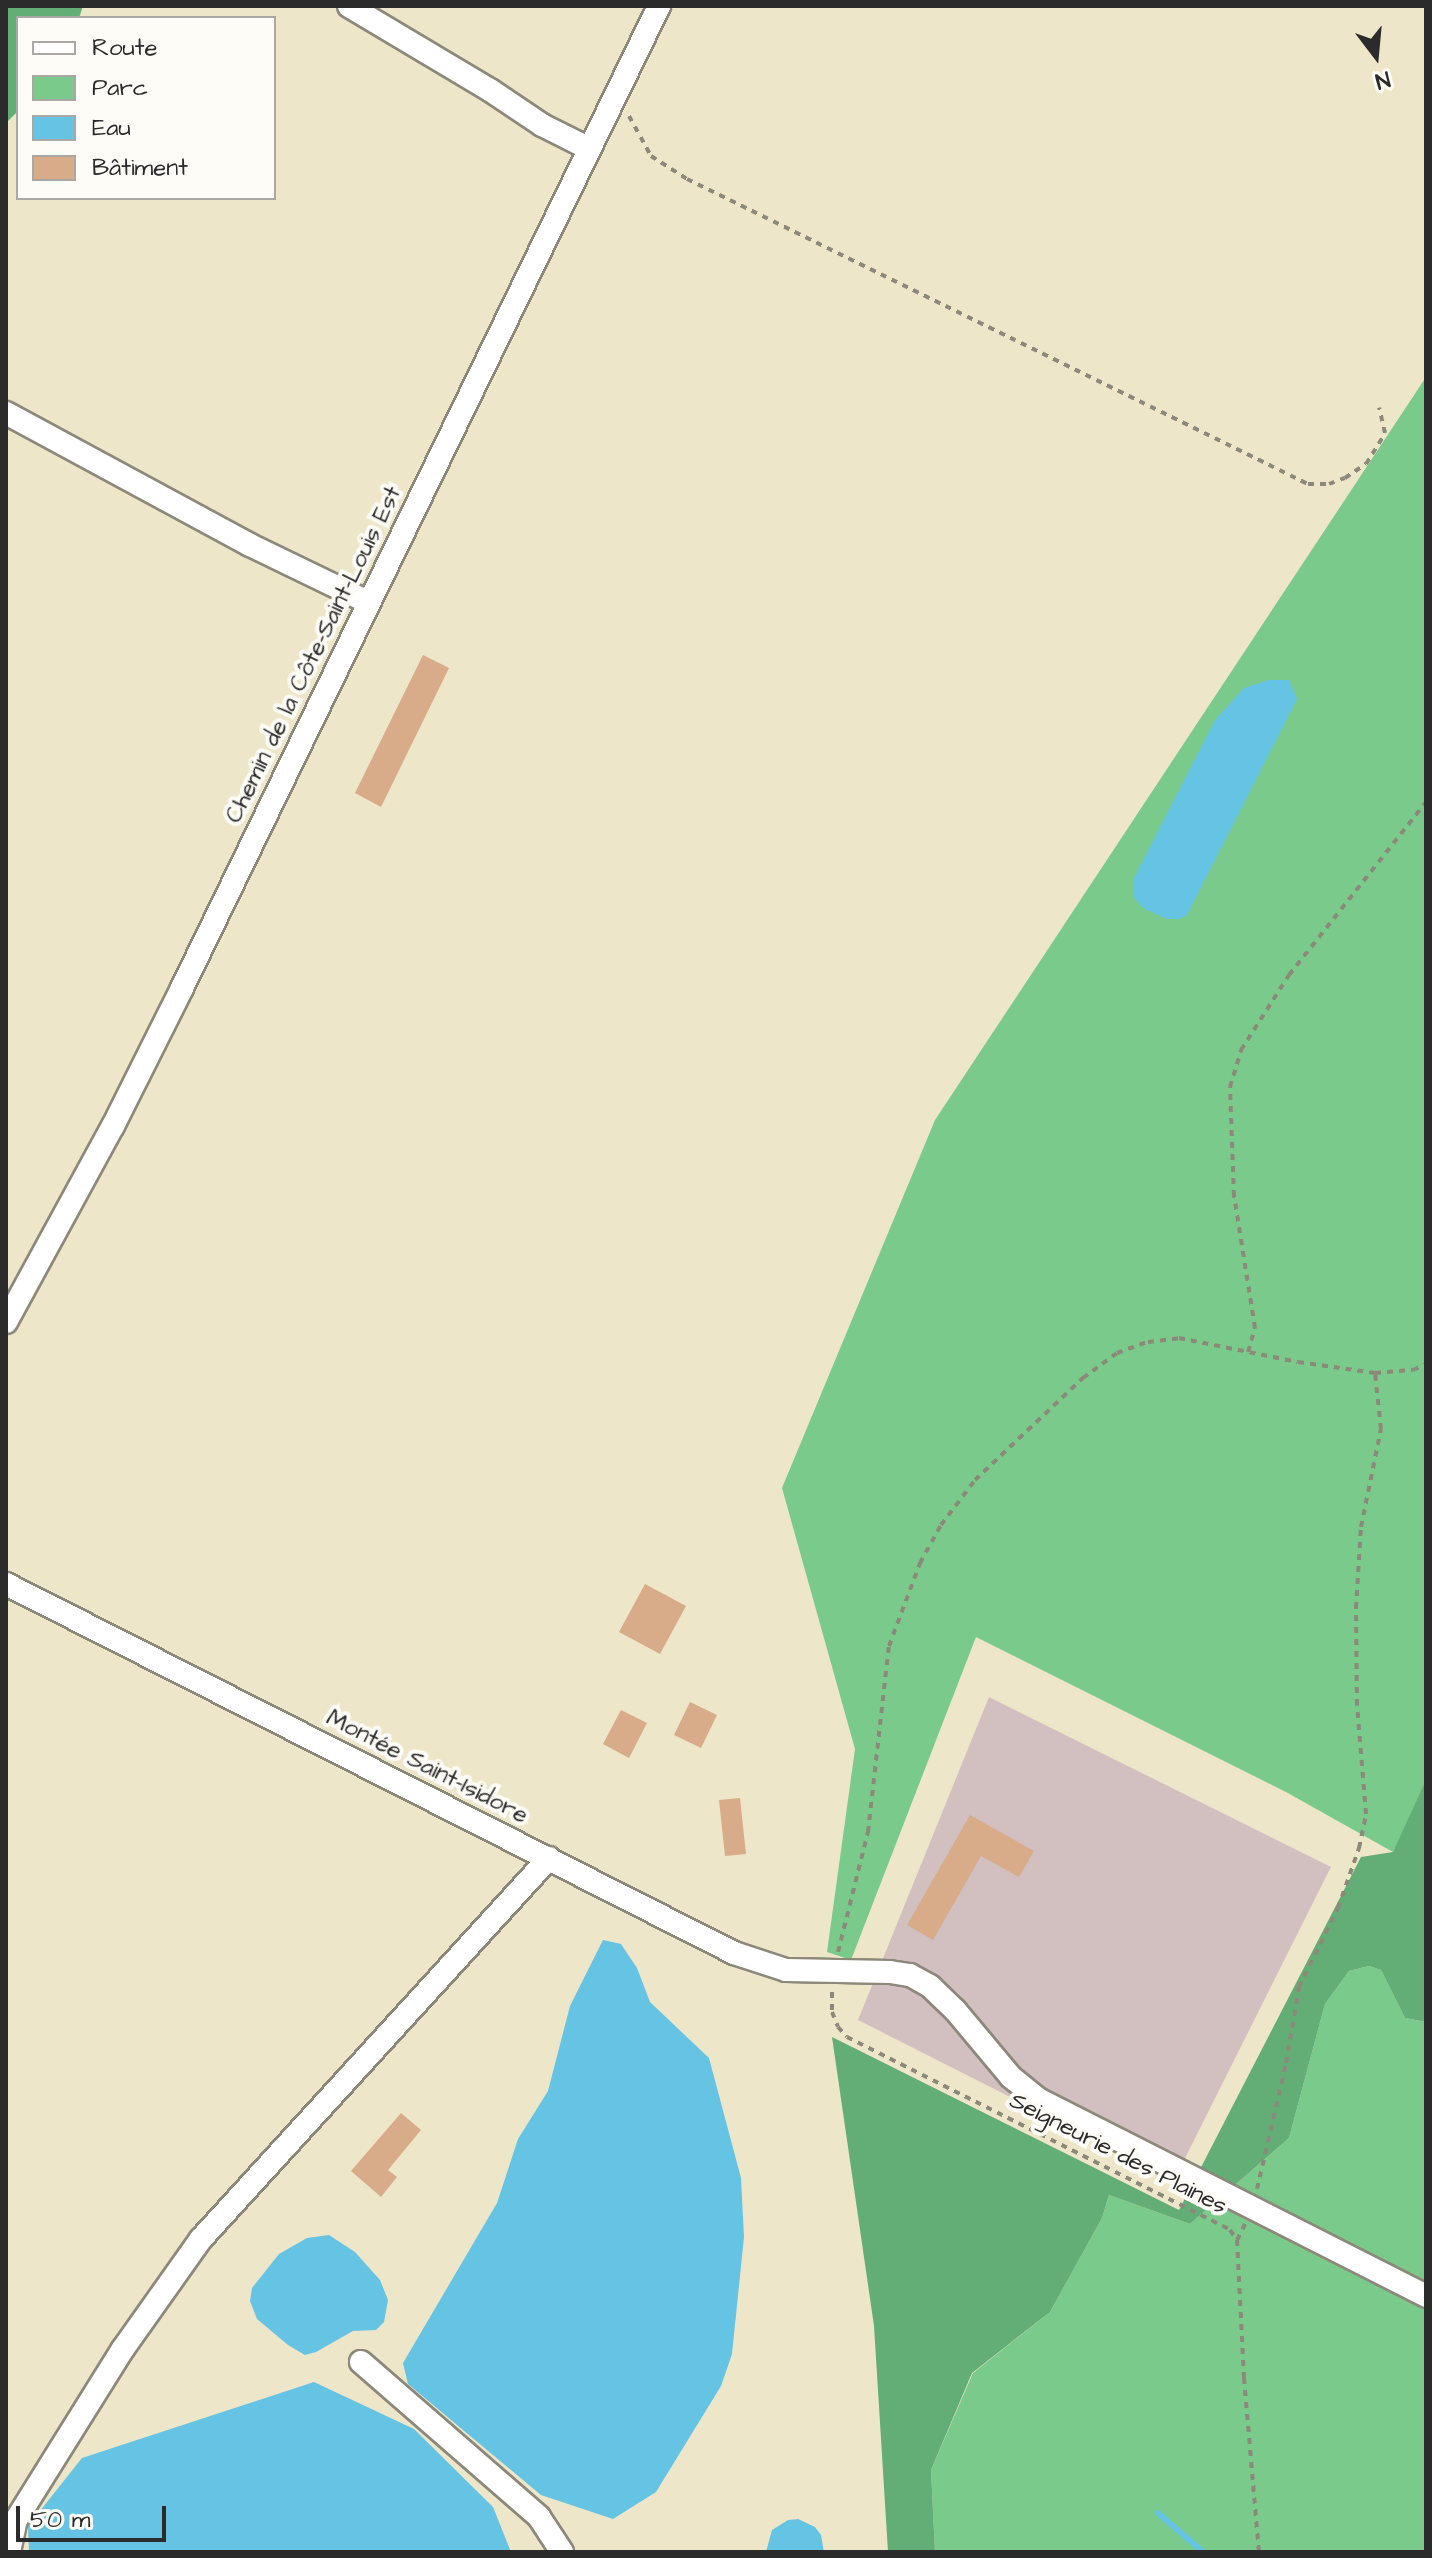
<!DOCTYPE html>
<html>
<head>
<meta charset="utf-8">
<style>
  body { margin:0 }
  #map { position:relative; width:1432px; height:2558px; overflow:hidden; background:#eee6c9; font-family:"Architects Daughter",sans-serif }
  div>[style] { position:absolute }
  .industrial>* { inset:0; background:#d2bfc0 }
  .green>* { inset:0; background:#7aca8b }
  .forest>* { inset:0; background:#63ae77 }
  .water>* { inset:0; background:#65c3e3 }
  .stream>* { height:6px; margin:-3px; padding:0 3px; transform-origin:3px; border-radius:3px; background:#65c3e3 }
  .building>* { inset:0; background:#d8ab89 }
  .path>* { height:4px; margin-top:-2px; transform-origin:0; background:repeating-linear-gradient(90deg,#8c887a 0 6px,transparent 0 12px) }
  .roads { filter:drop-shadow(2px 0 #8c887a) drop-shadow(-2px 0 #8c887a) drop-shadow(0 2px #8c887a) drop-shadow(0 -2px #8c887a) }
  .minor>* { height:22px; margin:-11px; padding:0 11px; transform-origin:11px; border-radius:11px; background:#fff }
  span { translate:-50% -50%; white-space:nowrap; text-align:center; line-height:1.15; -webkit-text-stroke:8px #fdfcf7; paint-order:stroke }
  .street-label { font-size:24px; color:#2b2b2b }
  .frame { position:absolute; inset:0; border:8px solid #2b2b2b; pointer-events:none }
  .legend { position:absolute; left:16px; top:16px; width:260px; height:184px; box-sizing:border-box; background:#fdfcf7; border:2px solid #a9a8a5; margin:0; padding:10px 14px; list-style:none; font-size:24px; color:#2b2b2b }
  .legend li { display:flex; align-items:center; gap:16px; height:40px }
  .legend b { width:40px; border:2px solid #a9a8a5 }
  .north { position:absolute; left:1336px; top:16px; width:80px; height:80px; -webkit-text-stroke:6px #fdfcf7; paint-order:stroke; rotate:164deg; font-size:22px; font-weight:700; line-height:32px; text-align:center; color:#2b2b2b }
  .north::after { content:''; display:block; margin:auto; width:28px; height:36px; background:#2b2b2b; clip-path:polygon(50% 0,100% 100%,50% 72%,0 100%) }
  .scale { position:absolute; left:16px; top:2506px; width:150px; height:36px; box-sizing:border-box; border:4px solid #2b2b2b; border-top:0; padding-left:10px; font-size:24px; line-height:28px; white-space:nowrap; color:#2b2b2b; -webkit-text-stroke:6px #fdfcf7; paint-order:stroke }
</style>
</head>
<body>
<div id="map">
  <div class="industrial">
    <i style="clip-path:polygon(989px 1697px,1331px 1867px,1174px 2180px,858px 2020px)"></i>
  </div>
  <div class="green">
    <i style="clip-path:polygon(1426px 377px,1426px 1862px,1395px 1848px,1393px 1852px,1286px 1792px,976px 1637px,851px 1960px,827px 1952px,855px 1749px,782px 1488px,935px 1120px)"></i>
    <i style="clip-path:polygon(1369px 1966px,1381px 1970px,1405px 2018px,1426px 2022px,1426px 2552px,935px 2552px,931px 2470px,973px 2373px,1050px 2312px,1102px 2218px,1109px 2195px,1190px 2224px,1289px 2138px,1325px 2004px,1349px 1971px)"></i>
  </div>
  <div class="forest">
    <i style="clip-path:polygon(6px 6px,83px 6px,79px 18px,18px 18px,18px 111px,6px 123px)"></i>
    <i style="clip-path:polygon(1426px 1780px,1426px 2022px,1405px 2018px,1381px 1970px,1369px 1966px,1349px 1971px,1325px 2004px,1289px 2138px,1190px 2224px,1109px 2195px,1102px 2218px,1050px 2312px,972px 2373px,931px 2470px,935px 2552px,888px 2552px,874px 2326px,832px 2037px,1179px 2210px,1361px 1857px,1393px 1852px)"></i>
  </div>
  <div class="water">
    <i style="clip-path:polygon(1269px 680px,1289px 680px,1297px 699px,1187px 915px,1179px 919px,1167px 919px,1143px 908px,1133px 896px,1134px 878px,1215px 720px,1244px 688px)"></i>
    <i style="clip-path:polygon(603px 1940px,621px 1944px,637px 1968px,650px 2002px,709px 2058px,741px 2178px,744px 2237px,732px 2354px,721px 2386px,656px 2492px,613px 2519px,541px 2495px,408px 2384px,403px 2363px,497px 2203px,518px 2139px,548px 2091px,570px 2006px)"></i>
    <i style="clip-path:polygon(329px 2235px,355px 2252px,380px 2280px,388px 2300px,384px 2322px,376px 2330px,353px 2331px,316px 2352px,305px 2355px,288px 2345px,257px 2319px,250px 2301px,252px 2288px,279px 2254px,307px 2238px)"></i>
    <i style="clip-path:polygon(314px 2382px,414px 2429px,493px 2507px,511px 2552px,29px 2552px,28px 2526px,82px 2458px)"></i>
    <i style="clip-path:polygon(798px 2519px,815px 2527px,821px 2535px,824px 2552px,766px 2552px,772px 2530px,788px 2520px)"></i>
  </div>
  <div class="stream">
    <i style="left:1158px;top:2513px;width:60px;rotate:40.9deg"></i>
  </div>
  <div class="building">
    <i style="clip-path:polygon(423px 655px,449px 668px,381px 807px,355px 793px)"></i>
    <i style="clip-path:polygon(645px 1584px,686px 1606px,660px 1654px,619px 1632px)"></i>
    <i style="clip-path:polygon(690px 1702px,717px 1715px,701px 1748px,674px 1735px)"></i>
    <i style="clip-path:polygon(621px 1710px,647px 1723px,629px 1758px,603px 1744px)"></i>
    <i style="clip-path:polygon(740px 1798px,746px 1854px,725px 1856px,719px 1800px)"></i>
    <i style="clip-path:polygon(970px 1815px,1034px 1851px,1019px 1877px,981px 1856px,933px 1940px,907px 1925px)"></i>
    <i style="clip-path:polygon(401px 2113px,421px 2130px,388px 2170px,397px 2177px,381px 2197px,351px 2171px)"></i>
  </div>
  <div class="path">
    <i style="left:629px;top:116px;width:46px;rotate:61.2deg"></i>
    <i style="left:651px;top:156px;width:43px;rotate:32.6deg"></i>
    <i style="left:687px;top:179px;width:692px;rotate:26.16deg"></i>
    <i style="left:1308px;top:484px;width:21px"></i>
    <i style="left:1329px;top:484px;width:17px;rotate:-21deg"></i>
    <i style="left:1345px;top:478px;width:25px;rotate:-34deg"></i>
    <i style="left:1366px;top:464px;width:36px;rotate:-58deg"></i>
    <i style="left:1385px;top:433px;width:26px;rotate:-103deg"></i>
    <i style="left:1248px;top:1352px;width:25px;rotate:-74deg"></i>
    <i style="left:1255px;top:1328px;width:134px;rotate:-99deg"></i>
    <i style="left:1234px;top:1196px;width:109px;rotate:-92.1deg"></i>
    <i style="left:1230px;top:1087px;width:39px;rotate:-73deg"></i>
    <i style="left:1241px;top:1050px;width:89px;rotate:-57.4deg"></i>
    <i style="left:1289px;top:975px;width:221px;rotate:-51.6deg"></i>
    <i style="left:838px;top:1952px;width:124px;rotate:-76deg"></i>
    <i style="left:868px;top:1832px;width:187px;rotate:-83.6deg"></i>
    <i style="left:889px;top:1646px;width:89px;rotate:-69.5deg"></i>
    <i style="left:920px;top:1563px;width:43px;rotate:-61.1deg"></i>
    <i style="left:941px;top:1525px;width:56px;rotate:-52.9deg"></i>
    <i style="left:975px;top:1480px;width:149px;rotate:-43.4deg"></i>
    <i style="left:1083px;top:1378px;width:42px;rotate:-36.3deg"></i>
    <i style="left:1117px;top:1353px;width:33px;rotate:-20deg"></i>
    <i style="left:1148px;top:1342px;width:31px;rotate:-7deg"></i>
    <i style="left:1179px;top:1338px;width:121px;rotate:11.4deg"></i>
    <i style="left:1298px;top:1362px;width:78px;rotate:8.1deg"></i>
    <i style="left:1375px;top:1373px;width:38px;rotate:-5deg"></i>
    <i style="left:1413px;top:1370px;width:14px;rotate:-25deg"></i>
    <i style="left:832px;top:1992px;width:20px;rotate:90deg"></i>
    <i style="left:832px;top:2012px;width:16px;rotate:68deg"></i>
    <i style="left:838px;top:2027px;width:13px;rotate:48deg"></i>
    <i style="left:847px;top:2037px;width:429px;rotate:26.7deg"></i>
    <i style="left:1230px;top:2230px;width:12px;rotate:55deg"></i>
    <i style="left:1237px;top:2240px;width:138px;rotate:87.1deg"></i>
    <i style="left:1244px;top:2378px;width:175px;rotate:85.1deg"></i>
    <i style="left:1257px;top:2189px;width:129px;rotate:-77deg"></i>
    <i style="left:1286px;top:2063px;width:77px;rotate:-80.3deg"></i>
    <i style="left:1299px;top:1987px;width:88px;rotate:-63.7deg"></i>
    <i style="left:1338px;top:1908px;width:64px;rotate:-70.7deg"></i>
    <i style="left:1359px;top:1848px;width:35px;rotate:-78deg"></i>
    <i style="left:1366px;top:1814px;width:109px;rotate:-94.7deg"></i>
    <i style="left:1357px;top:1705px;width:97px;rotate:-90.6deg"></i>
    <i style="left:1356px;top:1608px;width:81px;rotate:-86.5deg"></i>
    <i style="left:1361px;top:1527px;width:100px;rotate:-78.5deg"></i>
    <i style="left:1381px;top:1429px;width:56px;rotate:-96.1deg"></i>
    <i style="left:1237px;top:2240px;width:18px;rotate:-63deg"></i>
  </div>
  <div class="roads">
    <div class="minor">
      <i style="left:349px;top:6px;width:164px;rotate:30.8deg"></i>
      <i style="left:490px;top:90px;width:63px;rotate:33.9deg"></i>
      <i style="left:542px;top:125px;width:51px;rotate:26.6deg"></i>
      <i style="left:6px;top:413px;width:277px;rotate:28.4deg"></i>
      <i style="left:250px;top:545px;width:131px;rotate:25.8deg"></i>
      <i style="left:6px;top:1322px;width:223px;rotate:-61.4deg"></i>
      <i style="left:113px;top:1126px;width:154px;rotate:-63.4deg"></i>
      <i style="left:182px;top:988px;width:1092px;rotate:-64.09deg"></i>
      <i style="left:6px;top:1584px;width:816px;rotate:26.88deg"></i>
      <i style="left:734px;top:1953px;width:55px;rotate:18.1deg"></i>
      <i style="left:786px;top:1970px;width:104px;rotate:1.1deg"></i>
      <i style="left:890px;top:1972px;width:20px;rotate:9deg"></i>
      <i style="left:910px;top:1975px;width:23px;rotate:29deg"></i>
      <i style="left:930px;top:1986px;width:35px;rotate:44deg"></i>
      <i style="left:955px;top:2010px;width:87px;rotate:50.1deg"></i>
      <i style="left:1011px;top:2077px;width:35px;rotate:39deg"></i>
      <i style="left:1038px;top:2099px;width:435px;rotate:26.9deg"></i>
      <i style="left:361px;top:2362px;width:236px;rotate:41deg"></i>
      <i style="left:539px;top:2517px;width:42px;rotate:56.7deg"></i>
      <i style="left:9px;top:2552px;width:33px;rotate:-78deg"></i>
      <i style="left:16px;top:2520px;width:202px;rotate:-58deg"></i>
      <i style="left:123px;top:2349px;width:135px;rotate:-54.7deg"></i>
      <i style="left:201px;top:2239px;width:516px;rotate:-47.59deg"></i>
    </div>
  </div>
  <div class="street-label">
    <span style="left:314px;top:655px;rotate:-64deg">Chemin de la Côte-Saint-Louis Est</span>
    <span style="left:427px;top:1767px;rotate:27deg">Montée Saint-Isidore</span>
    <span style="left:1118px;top:2154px;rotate:27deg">Seigneurie des Plaines</span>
  </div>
  <div class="frame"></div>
  <ul class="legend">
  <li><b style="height:10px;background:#fff"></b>Route</li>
  <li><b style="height:22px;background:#7aca8b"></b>Parc</li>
  <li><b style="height:22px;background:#65c3e3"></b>Eau</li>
  <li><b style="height:22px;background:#d8ab89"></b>Bâtiment</li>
  </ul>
  <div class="north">N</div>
  <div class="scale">50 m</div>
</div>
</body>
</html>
